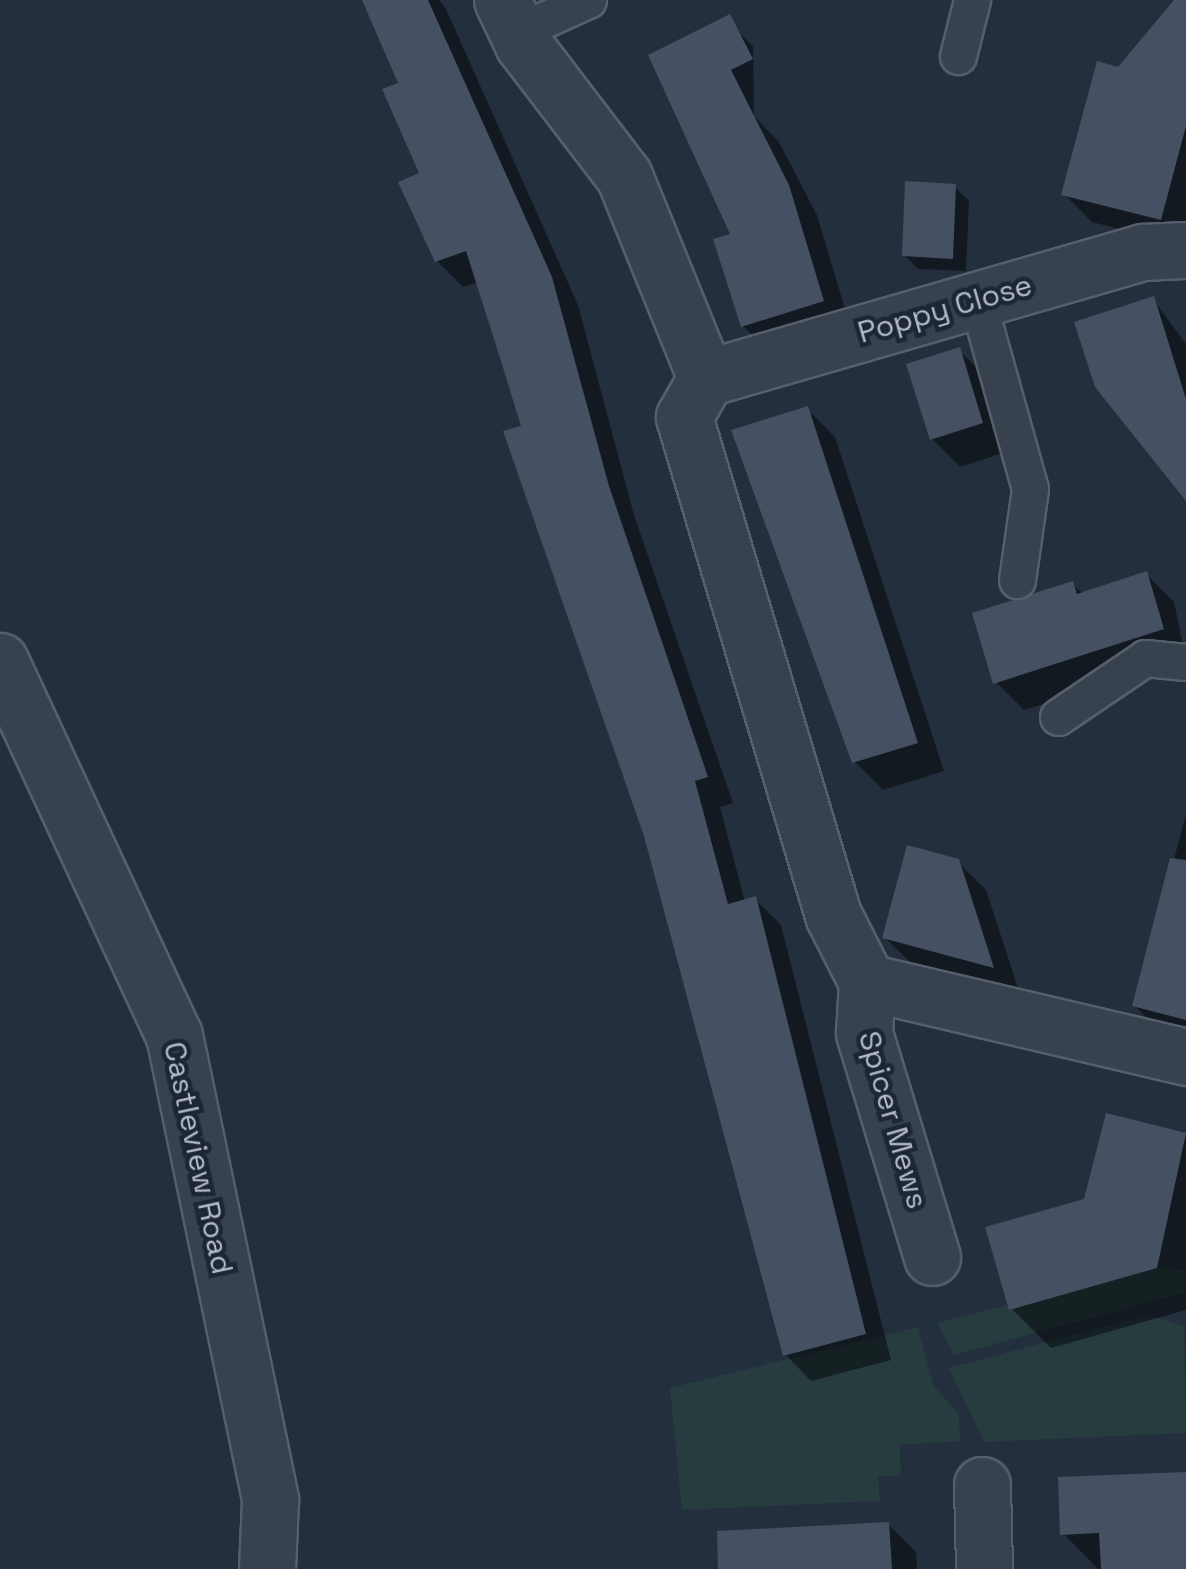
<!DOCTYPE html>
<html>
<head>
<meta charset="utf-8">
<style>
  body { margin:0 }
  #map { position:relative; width:1186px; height:1569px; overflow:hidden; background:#242f3e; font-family:"Space Grotesk",sans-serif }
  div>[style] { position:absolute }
  .green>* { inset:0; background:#263c3f }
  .shadow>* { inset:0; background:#0007 }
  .building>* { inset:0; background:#455162 }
  .roads { filter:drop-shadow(2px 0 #565f6c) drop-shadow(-2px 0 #565f6c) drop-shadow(0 2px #565f6c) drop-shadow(0 -2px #565f6c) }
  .lane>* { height:35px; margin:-17.5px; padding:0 17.5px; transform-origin:17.5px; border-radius:17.5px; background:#38414e }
  .street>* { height:55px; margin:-27.5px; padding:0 27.5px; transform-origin:27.5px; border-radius:27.5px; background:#38414e }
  span { translate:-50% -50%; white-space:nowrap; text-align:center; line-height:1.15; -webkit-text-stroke:9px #1d2633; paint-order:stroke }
  .street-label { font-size:30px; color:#b4bcc9 }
</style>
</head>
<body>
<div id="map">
  <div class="green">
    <i style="clip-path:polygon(1158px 1267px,1186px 1271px,1184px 1293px,954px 1355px,937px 1323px)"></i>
    <i style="clip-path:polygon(1147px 1315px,1184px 1326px,1186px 1433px,984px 1442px,949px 1368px)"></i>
    <i style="clip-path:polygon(918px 1327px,933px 1385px,959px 1414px,960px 1441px,900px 1445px,901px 1475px,878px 1477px,880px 1501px,682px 1510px,670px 1388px)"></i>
  </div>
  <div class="shadow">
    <i style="clip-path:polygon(364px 0,439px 0,446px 9px,578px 305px,634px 515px,733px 803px,720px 807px,745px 902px,755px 899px,781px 925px,891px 1360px,811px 1381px,785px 1354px,647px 836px,524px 427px,478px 282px,463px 287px,437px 261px,401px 85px)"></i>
    <i style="clip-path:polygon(1177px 0,1186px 0,1186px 246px,1092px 222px,1064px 194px)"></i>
    <i style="clip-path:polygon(725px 19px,753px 46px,754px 116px,779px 142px,817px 215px,851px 329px,771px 354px,743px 326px)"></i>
    <i style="clip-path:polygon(955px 187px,969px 201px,966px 271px,918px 269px,904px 255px)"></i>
    <i style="clip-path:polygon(1153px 299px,1186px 344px,1186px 497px)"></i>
    <i style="clip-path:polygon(959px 350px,987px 378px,1009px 451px,960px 467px,932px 439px)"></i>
    <i style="clip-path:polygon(807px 409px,835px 437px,944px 771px,883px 790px,855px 762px)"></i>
    <i style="clip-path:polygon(1146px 574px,1174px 602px,1186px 659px,1024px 710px,996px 682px,1072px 584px,1083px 594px)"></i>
    <i style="clip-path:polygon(1186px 815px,1186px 1039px,1162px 1033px,1134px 1005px)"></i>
    <i style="clip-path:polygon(957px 861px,986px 890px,1020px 994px,913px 965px,885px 938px)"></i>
    <i style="clip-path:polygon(1108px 1116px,1186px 1136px,1186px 1310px,1051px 1348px,1012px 1309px,1086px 1202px)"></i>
    <i style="clip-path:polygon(1186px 1475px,1186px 1569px,1098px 1569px,1063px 1533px)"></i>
    <i style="clip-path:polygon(888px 1524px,916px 1552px,917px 1569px,791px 1569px)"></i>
  </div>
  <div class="building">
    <i style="clip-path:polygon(362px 0,428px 0,552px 277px,609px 486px,708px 777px,695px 781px,728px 904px,756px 896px,866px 1334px,783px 1356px,644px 836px,503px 431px,521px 426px,501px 361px,466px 251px,435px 262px,398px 182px,419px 173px,382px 89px,398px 83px)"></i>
    <i style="clip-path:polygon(1174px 0,1186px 0,1186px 126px,1161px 220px,1061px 195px,1097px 61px,1118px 67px)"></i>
    <i style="clip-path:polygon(730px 14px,753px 59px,731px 70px,789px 185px,824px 301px,741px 327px,713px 239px,730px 234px,648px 55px)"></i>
    <i style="clip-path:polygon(905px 181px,956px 184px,953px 259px,902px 256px)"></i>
    <i style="clip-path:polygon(1154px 296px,1186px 399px,1186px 501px,1095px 387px,1074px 322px)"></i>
    <i style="clip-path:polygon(960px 347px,983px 423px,930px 440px,906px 364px)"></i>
    <i style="clip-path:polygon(808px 406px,918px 743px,852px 763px,731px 430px)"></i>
    <i style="clip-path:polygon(1147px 571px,1164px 629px,993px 684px,972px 613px,1073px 581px,1077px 594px)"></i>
    <i style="clip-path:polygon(907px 845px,959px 859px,994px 968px,882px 938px)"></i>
    <i style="clip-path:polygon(1170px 858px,1186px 860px,1186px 1020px,1132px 1006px)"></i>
    <i style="clip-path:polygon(1106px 1113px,1186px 1133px,1157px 1268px,1009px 1310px,985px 1227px,1084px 1199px)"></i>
    <i style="clip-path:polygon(1186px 1472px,1186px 1569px,1101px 1569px,1099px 1533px,1060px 1535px,1058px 1477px)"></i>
    <i style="clip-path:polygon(889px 1522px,892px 1569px,718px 1569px,717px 1531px)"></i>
  </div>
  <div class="roads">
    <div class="lane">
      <i style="left:517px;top:32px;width:78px;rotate:-24.3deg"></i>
      <i style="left:958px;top:56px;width:58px;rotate:-76deg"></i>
      <i style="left:977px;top:299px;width:197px;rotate:74.4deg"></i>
      <i style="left:1030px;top:489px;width:92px;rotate:98.1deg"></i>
      <i style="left:1058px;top:717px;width:105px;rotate:-34.1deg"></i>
      <i style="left:1145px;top:658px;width:41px;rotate:5.6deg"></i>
    </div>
    <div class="street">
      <i style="left:502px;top:0;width:49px;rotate:64.5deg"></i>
      <i style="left:523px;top:44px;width:166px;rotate:52.6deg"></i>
      <i style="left:624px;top:176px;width:218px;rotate:67.9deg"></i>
      <i style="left:706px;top:378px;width:45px;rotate:119.4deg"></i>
      <i style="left:684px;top:417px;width:520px;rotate:73.34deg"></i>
      <i style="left:833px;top:915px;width:75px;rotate:63.1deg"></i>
      <i style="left:867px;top:982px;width:51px;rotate:93.4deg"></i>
      <i style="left:864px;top:1033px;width:234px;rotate:73.1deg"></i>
      <i style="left:706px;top:378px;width:455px;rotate:-16.1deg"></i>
      <i style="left:1143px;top:252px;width:43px;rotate:-2.7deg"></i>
      <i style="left:0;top:661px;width:412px;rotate:65.1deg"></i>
      <i style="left:174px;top:1035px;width:475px;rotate:78.3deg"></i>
      <i style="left:270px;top:1500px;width:69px;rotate:92.5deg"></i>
      <i style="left:867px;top:982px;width:328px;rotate:13.2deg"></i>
      <i style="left:982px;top:1485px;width:84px;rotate:88.6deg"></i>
    </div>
  </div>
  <div class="street-label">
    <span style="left:945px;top:309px;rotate:-16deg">Poppy Close</span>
    <span style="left:893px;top:1120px;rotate:74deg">Spicer Mews</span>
    <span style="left:198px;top:1158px;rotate:78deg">Castleview Road</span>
  </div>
</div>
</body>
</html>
